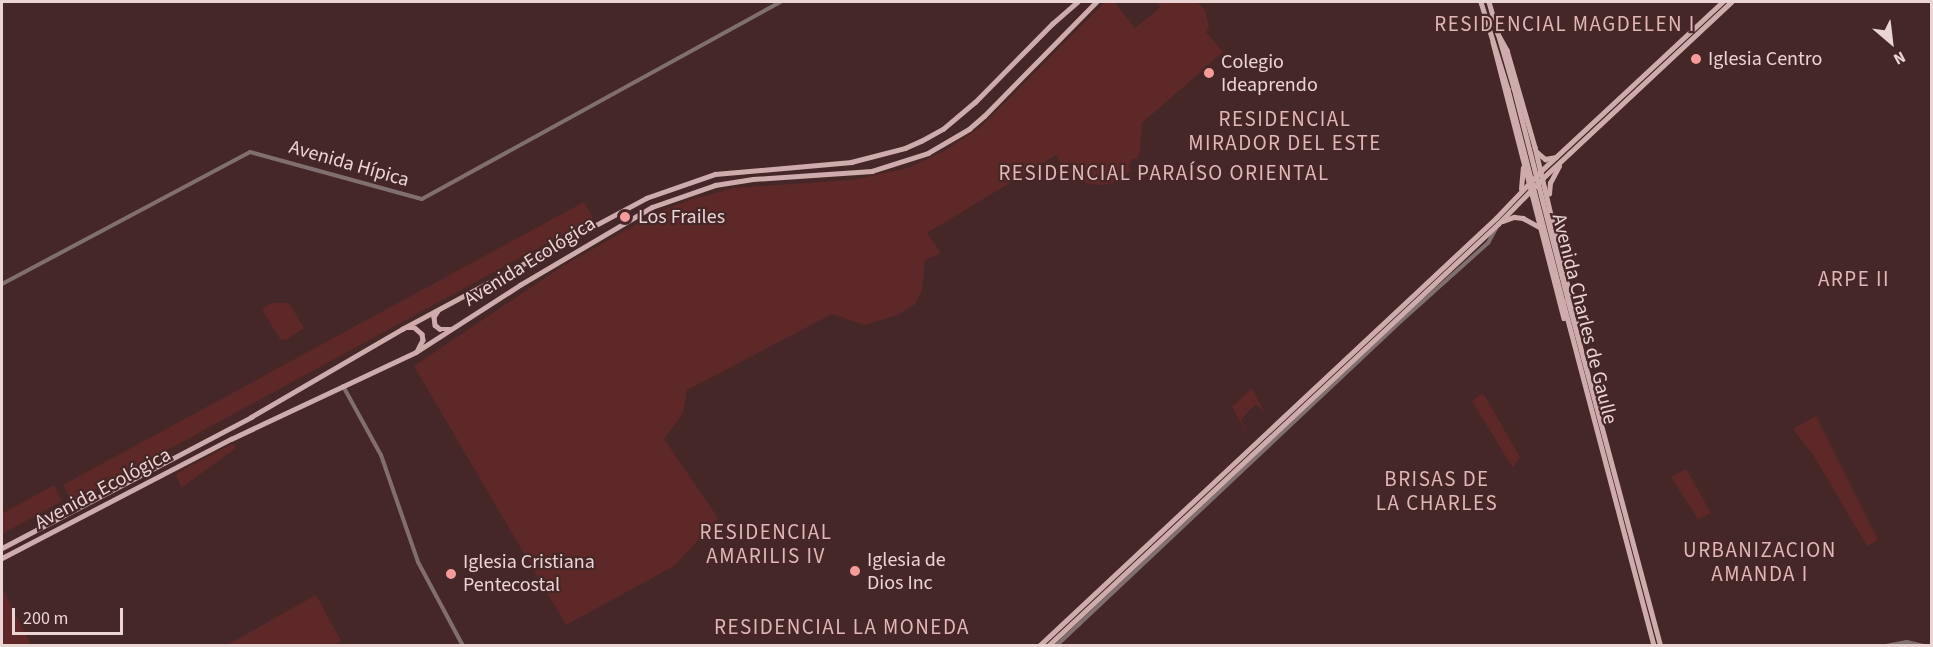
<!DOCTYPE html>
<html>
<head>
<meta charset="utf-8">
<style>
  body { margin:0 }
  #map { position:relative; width:1933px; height:647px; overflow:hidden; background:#462727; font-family:"Source Sans 3",sans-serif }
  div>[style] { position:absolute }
  .green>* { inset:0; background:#5e2829 }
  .tertiary>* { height:4px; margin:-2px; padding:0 2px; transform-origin:2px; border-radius:2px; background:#806f6e }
  .primary>* { height:4.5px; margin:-2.25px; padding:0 2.25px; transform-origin:2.25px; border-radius:2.25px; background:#ceacab }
  .primary-bridge>* { height:4.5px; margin:-2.25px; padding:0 2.25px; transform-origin:2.25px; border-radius:2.25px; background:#ceacab }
  .dots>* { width:16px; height:16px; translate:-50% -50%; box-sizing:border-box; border:3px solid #462727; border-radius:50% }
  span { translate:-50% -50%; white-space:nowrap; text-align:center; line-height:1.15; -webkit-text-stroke:4.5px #462727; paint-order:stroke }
  .poi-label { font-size:20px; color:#ead5d4 }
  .left { translate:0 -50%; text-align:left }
  .street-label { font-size:20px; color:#ead5d4 }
  .neighbourhood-label { font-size:21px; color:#e0b7b5; letter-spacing:1.5px }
  .frame { position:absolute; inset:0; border:3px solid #ead5d4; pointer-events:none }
  .north { position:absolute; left:1861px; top:12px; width:60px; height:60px; -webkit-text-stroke:4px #462727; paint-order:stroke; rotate:152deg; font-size:16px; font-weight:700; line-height:24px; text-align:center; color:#ead5d4 }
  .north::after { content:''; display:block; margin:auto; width:21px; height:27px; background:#ead5d4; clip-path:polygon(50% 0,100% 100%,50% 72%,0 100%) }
  .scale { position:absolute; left:12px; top:608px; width:111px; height:27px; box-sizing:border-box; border:3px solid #ead5d4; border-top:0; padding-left:8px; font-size:18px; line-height:21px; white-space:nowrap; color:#ead5d4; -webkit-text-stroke:4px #462727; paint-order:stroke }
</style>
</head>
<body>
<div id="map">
  <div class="green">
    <i style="clip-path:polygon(1105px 2px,1114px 2px,1135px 28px,1161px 7px,1157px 2px,1197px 2px,1205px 10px,1209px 28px,1206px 32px,1223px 52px,1142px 123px,1140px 151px,1137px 159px,1132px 159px,1128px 167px,1132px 170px,1113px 183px,1099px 185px,1085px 183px,1064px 168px,1056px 155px,927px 233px,941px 253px,925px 260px,922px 290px,915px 304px,898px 315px,865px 325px,832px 314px,687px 390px,683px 413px,664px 439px,718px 518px,674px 566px,566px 625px,414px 366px,563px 266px,656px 213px,690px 200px,734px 188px,852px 180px,908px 168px,944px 151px,981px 127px)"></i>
    <i style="clip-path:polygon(584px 202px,593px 218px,72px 502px,63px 485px)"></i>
    <i style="clip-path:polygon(272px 303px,289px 303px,304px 328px,286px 340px,280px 339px,262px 309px)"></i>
    <i style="clip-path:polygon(1252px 388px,1264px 412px,1256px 404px,1241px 419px,1248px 435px,1232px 407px)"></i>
    <i style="clip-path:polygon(1483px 393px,1520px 457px,1513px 468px,1472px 401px)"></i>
    <i style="clip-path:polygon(1816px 416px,1878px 540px,1867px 546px,1814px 456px,1793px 429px)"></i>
    <i style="clip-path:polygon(232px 444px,236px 448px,181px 488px,176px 474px)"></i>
    <i style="clip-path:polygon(1686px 469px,1711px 513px,1698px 519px,1671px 477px)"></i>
    <i style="clip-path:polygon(54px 485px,62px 501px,2px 534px,2px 514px)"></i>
    <i style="clip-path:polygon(2px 588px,31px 645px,2px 645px)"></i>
    <i style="clip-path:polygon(316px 595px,341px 641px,332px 646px,227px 645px)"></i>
  </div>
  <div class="tertiary">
    <i style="left:2px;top:284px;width:281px;rotate:-28deg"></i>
    <i style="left:250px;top:152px;width:178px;rotate:15.3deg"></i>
    <i style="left:422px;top:199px;width:409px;rotate:-28.8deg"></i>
    <i style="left:343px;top:386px;width:79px;rotate:61.2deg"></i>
    <i style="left:381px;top:455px;width:113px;rotate:70.9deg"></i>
    <i style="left:418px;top:562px;width:95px;rotate:61.8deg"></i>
    <i style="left:1056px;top:646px;width:474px;rotate:-43.3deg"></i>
    <i style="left:1401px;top:321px;width:117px;rotate:-41.9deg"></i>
    <i style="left:1488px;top:243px;width:21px;rotate:-61deg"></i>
    <i style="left:1886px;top:646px;width:21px;rotate:-11deg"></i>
    <i style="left:1907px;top:642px;width:17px;rotate:13deg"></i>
  </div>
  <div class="primary">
    <i style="left:1481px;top:2px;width:91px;rotate:72.8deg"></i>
    <i style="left:1489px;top:2px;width:90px;rotate:73.8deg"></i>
    <i style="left:1497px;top:32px;width:21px;rotate:61deg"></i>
    <i style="left:1507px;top:50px;width:101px;rotate:73.9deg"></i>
    <i style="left:1535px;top:147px;width:179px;rotate:76.7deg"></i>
    <i style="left:1493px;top:42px;width:285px;rotate:75.6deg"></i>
    <i style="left:1537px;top:152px;width:11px;rotate:41deg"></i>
    <i style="left:1545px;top:159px;width:11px;rotate:-10deg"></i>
    <i style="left:1521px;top:189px;width:21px;rotate:-85deg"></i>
    <i style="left:1549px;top:194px;width:11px;rotate:-85deg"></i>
    <i style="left:1550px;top:183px;width:19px;rotate:-62deg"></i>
    <i style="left:1503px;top:221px;width:12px;rotate:-20deg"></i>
    <i style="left:1514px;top:217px;width:9px;rotate:6deg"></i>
    <i style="left:1523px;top:218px;width:18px;rotate:29deg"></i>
    <i style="left:1568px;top:300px;width:358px;rotate:75deg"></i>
    <i style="left:1563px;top:301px;width:357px;rotate:75.2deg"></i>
    <i style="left:438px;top:311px;width:7px;rotate:124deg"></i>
    <i style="left:434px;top:317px;width:8px;rotate:83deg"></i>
    <i style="left:435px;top:325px;width:6px;rotate:39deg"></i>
    <i style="left:440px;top:329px;width:12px"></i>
    <i style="left:406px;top:328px;width:9px"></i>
    <i style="left:415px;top:328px;width:9px;rotate:41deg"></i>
    <i style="left:422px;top:334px;width:6px;rotate:81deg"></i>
    <i style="left:423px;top:340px;width:11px;rotate:117deg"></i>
    <i style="left:2px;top:548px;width:281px;rotate:-27.7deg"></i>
    <i style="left:251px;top:417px;width:175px;rotate:-30.2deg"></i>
    <i style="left:402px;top:329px;width:277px;rotate:-28.2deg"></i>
    <i style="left:646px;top:198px;width:73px;rotate:-19.2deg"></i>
    <i style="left:715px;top:174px;width:137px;rotate:-5deg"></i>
    <i style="left:851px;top:162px;width:56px;rotate:-14.5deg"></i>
    <i style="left:905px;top:148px;width:17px;rotate:-24deg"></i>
    <i style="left:921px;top:141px;width:25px;rotate:-29deg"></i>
    <i style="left:943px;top:129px;width:42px;rotate:-40.2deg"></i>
    <i style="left:975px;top:102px;width:110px;rotate:-45.4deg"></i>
    <i style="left:1052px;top:24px;width:33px;rotate:-41deg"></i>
    <i style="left:2px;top:558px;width:258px;rotate:-27.5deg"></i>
    <i style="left:231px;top:439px;width:204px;rotate:-25.2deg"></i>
    <i style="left:416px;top:352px;width:124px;rotate:-32.8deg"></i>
    <i style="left:520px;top:285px;width:153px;rotate:-30.6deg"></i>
    <i style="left:652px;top:207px;width:67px;rotate:-19.2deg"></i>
    <i style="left:715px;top:185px;width:38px;rotate:-9deg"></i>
    <i style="left:753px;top:179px;width:119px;rotate:-3.8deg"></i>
    <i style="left:872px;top:171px;width:59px;rotate:-17.8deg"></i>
    <i style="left:928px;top:153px;width:48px;rotate:-30.3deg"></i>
    <i style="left:969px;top:129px;width:20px;rotate:-41deg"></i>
    <i style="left:984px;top:116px;width:160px;rotate:-45.5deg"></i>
    <i style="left:1039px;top:646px;width:626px;rotate:-43.12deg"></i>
    <i style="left:1496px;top:218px;width:65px;rotate:-46.2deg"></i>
    <i style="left:1541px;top:171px;width:248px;rotate:-43deg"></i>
    <i style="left:1048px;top:646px;width:617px;rotate:-43.16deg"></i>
    <i style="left:1498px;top:224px;width:64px;rotate:-45.6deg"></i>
    <i style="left:1543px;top:178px;width:258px;rotate:-43.1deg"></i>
  </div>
  <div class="primary-bridge">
    <i style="left:1514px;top:88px;width:219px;rotate:75.7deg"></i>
    <i style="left:1508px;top:89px;width:219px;rotate:75.5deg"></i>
  </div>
  <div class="dots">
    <i style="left:1696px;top:59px;background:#f59b9a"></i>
    <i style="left:1209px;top:73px;background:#f59b9a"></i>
    <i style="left:625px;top:217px;background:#f59b9a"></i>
    <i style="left:855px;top:571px;background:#f59b9a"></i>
    <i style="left:451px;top:574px;background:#f59b9a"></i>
  </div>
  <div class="poi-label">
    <span class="left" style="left:1708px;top:59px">Iglesia Centro</span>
    <span class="left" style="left:1221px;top:74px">Colegio<br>Ideaprendo</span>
    <span class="left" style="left:638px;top:217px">Los Frailes</span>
    <span class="left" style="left:867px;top:572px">Iglesia de<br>Dios Inc</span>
    <span class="left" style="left:463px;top:574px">Iglesia Cristiana<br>Pentecostal</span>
  </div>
  <div class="street-label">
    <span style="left:349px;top:164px;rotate:16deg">Avenida Hípica</span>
    <span style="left:530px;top:262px;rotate:-32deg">Avenida Ecológica</span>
    <span style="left:1584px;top:319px;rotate:76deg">Avenida Charles de Gaulle</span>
    <span style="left:103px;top:489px;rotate:-28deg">Avenida Ecológica</span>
  </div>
  <div class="neighbourhood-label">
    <span style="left:1565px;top:24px">RESIDENCIAL MAGDELEN I</span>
    <span style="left:1285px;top:131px">RESIDENCIAL<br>MIRADOR DEL ESTE</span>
    <span style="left:1164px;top:173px">RESIDENCIAL PARAÍSO ORIENTAL</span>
    <span style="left:1854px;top:279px">ARPE II</span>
    <span style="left:1437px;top:491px">BRISAS DE<br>LA CHARLES</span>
    <span style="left:766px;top:544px">RESIDENCIAL<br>AMARILIS IV</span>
    <span style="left:1760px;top:562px">URBANIZACION<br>AMANDA I</span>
    <span style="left:842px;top:627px">RESIDENCIAL LA MONEDA</span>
  </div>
  <div class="frame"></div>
  <div class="north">N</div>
  <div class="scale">200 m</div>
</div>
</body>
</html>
